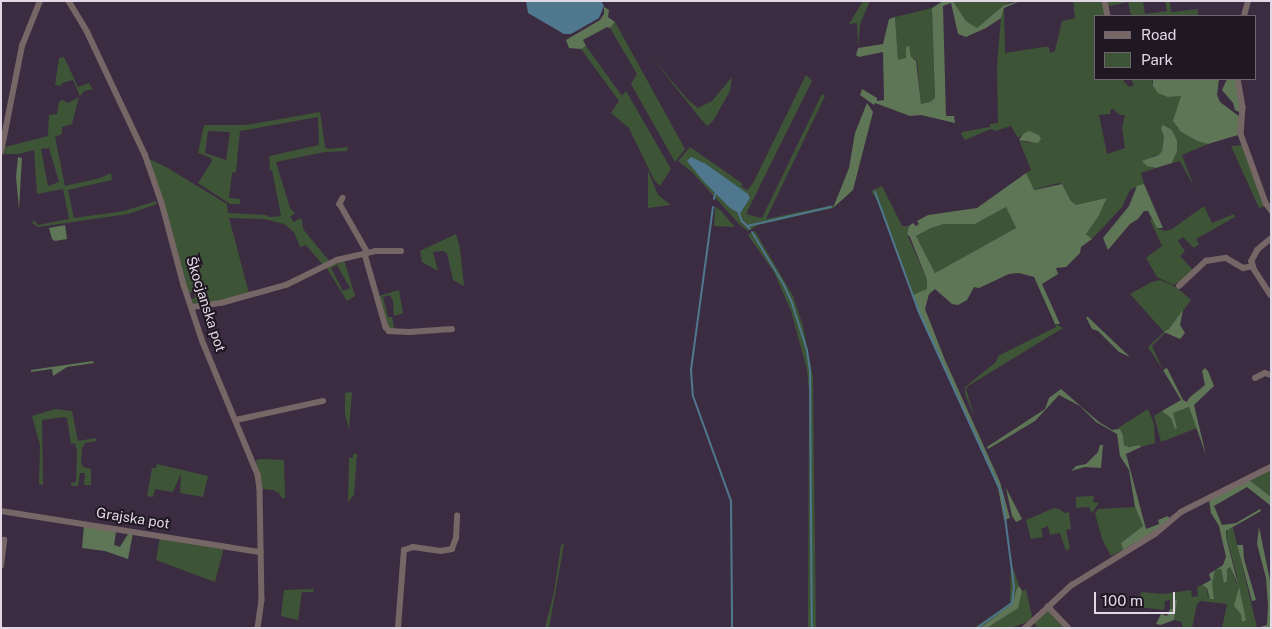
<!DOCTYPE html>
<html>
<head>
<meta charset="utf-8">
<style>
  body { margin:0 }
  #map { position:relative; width:1272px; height:629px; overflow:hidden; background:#3c2c42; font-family:"Public Sans",sans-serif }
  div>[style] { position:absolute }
  .green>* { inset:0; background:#3e5436 }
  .forest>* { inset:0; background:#5e7655 }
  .water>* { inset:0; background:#4f778e }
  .stream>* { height:2px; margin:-1px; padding:0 1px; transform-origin:1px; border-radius:1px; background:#4f778e }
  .minor>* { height:5.5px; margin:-2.75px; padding:0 2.75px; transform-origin:2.75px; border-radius:2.75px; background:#766665 }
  span { translate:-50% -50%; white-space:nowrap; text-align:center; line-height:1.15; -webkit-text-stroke:4px #1f1822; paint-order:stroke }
  .street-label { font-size:14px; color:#e1d7e5 }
  .frame { position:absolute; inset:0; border:2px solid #e1d7e5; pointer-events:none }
  .legend { position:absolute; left:1094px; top:15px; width:162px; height:65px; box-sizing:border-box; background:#1f1822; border:1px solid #6d6470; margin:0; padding:6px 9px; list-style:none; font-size:15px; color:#e1d7e5 }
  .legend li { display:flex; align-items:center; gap:10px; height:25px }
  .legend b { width:25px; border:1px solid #6d6470 }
  .scale { position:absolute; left:1094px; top:592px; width:81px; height:22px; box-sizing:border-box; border:2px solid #e1d7e5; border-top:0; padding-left:6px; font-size:15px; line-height:18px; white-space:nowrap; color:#e1d7e5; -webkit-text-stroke:4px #1f1822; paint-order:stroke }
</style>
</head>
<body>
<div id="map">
  <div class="green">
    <i style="clip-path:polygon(863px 1px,870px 1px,860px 24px,858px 48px,857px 23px,849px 24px)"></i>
    <i style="clip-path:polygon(953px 1px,1012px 1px,1004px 5px,977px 28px,966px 21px)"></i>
    <i style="clip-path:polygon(evenodd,1073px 1px,1103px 1px,1106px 16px,1096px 16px,1096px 79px,1122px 79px,1129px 87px,1134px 85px,1131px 79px,1153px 79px,1152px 83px,1173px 96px,1181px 96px,1174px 121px,1177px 128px,1197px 141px,1208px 144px,1182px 155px,1194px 187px,1180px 161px,1172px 163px,1177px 151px,1177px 140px,1172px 130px,1161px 128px,1164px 137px,1162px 151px,1159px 155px,1153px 156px,1149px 166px,1156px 168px,1141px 173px,1144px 184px,1130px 190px,1122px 207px,1092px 239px,1086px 234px,1106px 202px,1075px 205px,1071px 201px,1062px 184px,1059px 183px,1032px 190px,1026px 173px,1031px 170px,1019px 140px,1031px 143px,1023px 134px,1018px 138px,1011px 126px,995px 131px,991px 129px,965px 140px,961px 134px,962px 132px,990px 127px,990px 124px,998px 123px,997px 66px,1001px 18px,1004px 8px,1005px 53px,1044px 47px,1049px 47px,1050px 53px,1055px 51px,1062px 21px,1075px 18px,1073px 1px,1113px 109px,1120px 115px,1125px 115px,1122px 128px,1125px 148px,1107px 154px,1099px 115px,1111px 114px,1110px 110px,1113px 109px)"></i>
    <i style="clip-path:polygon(1106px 1px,1143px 1px,1145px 14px,1167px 11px,1165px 1px,1170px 1px,1171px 12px,1198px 9px,1198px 16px,1131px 16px,1128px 2px,1106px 7px)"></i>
    <i style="clip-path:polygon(932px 8px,935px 98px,930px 102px,921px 105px,917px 61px,911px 57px,906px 47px,906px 59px,898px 61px,895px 17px)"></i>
    <i style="clip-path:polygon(615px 22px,685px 149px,675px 162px,631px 84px,637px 74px,610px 28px)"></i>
    <i style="clip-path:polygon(586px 46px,622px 96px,626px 91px,671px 169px,660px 186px,654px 180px,629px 128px,611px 113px,619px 101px,581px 49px)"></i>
    <i style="clip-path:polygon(650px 55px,688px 100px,698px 108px,712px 101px,732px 77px,730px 91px,713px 121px,707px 126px,699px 117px)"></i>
    <i style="clip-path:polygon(64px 57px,78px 87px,89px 83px,93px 89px,84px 91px,80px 96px,73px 80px,62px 83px,61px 86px,55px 85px,59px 58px)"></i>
    <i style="clip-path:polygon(evenodd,806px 75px,812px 81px,746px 214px,762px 218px,822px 94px,825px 96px,766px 219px,833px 205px,833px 208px,758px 225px,748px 231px,740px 225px,692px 172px,678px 161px,690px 147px,743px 184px,741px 186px,747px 190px,753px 183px,806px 75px,706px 164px,747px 194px,750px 198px,740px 214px,730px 208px,705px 183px,706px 164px)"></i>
    <i style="clip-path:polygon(evenodd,79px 97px,72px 124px,62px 127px,62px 134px,55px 137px,65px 186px,100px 178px,111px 173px,112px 180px,68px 190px,74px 218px,124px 211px,156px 201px,157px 204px,128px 214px,38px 227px,32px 223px,34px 220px,38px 225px,69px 219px,63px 189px,37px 194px,34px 150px,19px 154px,4px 154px,5px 147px,48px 136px,49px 115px,57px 114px,59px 102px,62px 100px,68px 103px,79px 97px,49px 148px,59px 182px,48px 186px,41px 149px,49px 148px)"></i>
    <i style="clip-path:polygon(evenodd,320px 112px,325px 147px,328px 149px,348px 147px,347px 151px,325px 152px,276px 162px,290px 208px,295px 213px,290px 217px,294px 222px,300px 218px,302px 220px,303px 229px,330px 262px,323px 265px,306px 245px,300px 247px,294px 232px,284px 224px,264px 219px,229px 218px,249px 293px,221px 301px,193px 304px,190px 299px,195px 298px,194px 292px,189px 293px,149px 159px,166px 167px,227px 204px,228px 213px,266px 215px,269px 217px,281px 216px,272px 170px,270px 170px,269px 156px,319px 145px,318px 117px,240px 131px,236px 172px,232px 173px,229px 198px,240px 199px,240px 204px,230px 204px,198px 183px,212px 161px,211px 158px,198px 153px,204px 125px,247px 125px,320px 112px,208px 131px,230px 132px,226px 160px,205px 153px,208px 131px)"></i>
    <i style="clip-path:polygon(1243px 145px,1266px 206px,1259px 208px,1231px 146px)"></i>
    <i style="clip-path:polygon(648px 171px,658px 195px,671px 205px,648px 208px)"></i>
    <i style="clip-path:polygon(882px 186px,902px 226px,909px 226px,907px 234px,927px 280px,927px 289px,917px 294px,913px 295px,880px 205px,871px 191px)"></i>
    <i style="clip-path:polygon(715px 206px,721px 211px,735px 227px,714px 226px)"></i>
    <i style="clip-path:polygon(1204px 206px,1212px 223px,1234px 214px,1235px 217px,1196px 239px,1199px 244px,1194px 248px,1183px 237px,1178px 241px,1185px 251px,1180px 256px,1194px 271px,1181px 281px,1173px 285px,1157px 277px,1146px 258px,1162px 246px,1150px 220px,1152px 219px,1157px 228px,1165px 231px,1172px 229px)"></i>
    <i style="clip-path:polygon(1006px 207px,1016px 228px,935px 273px,916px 236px,931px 228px,944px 224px,975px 224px)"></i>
    <i style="clip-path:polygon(755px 231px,793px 296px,803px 326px,813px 377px,816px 628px,808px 628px,809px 391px,807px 370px,791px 311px,774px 272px,748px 235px)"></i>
    <i style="clip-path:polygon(456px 234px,460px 248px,464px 286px,453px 280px,447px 253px,443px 251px,433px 252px,438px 271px,422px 262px,420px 251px)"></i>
    <i style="clip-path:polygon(evenodd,344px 260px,355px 296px,347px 301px,326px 267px,344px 260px,337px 265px,350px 288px,343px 291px,331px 268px,337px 265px)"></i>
    <i style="clip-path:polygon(1160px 280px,1176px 287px,1191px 300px,1169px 329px,1152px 346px,1163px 370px,1148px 347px,1164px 332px,1130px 294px,1152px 282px)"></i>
    <i style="clip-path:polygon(399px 290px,403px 313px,394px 316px,393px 301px,390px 295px,383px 297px,388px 317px,392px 317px,395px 331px,387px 327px,379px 296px)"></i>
    <i style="clip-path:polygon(1055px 324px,1063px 328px,968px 386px,966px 389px,975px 419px,965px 394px,965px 387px,996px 362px,998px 356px,1056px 327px)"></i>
    <i style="clip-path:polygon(352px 392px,349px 430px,345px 414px,345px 393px)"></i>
    <i style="clip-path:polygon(1189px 407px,1197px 428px,1161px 442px,1154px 416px,1162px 411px,1171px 418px,1175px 428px,1176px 428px,1173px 413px)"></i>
    <i style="clip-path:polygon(55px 409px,72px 411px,78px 441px,96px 438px,96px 441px,85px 443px,82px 448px,81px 463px,83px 467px,91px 469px,91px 485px,84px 485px,85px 473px,80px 473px,78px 486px,71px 486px,71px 483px,76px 482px,77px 451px,75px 443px,71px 444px,67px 418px,64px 417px,42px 420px,43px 485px,39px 484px,40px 445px,32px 416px)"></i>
    <i style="clip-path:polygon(1148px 409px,1154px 424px,1155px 443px,1141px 447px,1138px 445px,1127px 447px,1124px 444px,1123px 435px,1118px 428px)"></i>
    <i style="clip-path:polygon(353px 454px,357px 454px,354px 495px,348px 502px,349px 458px,353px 458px)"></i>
    <i style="clip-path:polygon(262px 459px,284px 460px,285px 498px,282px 498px,279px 493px,273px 490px,262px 489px,256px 460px)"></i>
    <i style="clip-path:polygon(157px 464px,208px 476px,203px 497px,180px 493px,181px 473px,173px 492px,155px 489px,153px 497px,147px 496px,152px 468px,156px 468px)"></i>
    <i style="clip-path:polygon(1271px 468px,1271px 497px,1248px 479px)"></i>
    <i style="clip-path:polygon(1090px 496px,1094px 496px,1093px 502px,1099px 503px,1092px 513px,1089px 507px,1076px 508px,1076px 497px)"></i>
    <i style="clip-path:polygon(1135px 507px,1143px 526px,1121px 543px,1123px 550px,1111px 556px,1102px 539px,1095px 513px,1098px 509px)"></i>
    <i style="clip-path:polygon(1054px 508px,1059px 509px,1065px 513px,1069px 512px,1071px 529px,1066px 530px,1070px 548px,1066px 551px,1060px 533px,1050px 535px,1048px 526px,1041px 529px,1043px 537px,1031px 539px,1026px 520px)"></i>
    <i style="clip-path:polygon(1233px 528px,1257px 627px,1222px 628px,1227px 604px,1201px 601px,1197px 604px,1192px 628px,1182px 628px,1182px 622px,1174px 620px,1176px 600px,1173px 610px,1170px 609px,1170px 600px,1165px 601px,1164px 610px,1138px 607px,1141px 592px,1163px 594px,1191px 590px,1192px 597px,1198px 596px,1197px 587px,1202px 585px,1207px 588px,1208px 598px,1215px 570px,1221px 569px,1224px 582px,1227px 581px,1227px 569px,1230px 567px,1237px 584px,1237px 576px,1226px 535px,1228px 529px)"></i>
    <i style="clip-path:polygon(160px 537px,224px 547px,215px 582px,156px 560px)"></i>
    <i style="clip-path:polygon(564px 544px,549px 628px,545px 628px,554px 592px,561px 545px)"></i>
    <i style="clip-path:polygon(1011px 561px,1019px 586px,1017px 588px,1014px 602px,980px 628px,974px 628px,1010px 603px)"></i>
    <i style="clip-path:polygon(314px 589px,313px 592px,302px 592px,298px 620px,281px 616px,284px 590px)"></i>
    <i style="clip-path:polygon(1026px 589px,1032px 616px,1030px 621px,1010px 628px,987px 628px,1017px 608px,1022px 591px)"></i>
    <i style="clip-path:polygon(1047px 611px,1049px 611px,1064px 628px,1037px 628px,1034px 623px)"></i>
  </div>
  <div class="forest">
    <i style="clip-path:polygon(943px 1px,953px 1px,966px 21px,977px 28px,1004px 5px,1020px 1px,1004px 8px,1001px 18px,986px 28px,966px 37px,958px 34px,951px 3px,943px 6px,946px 116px,954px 116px,955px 123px,921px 115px,910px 116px,875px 103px,874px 105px,860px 95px,862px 89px,877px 98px,877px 101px,884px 100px,883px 52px,859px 57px,856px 55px,858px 48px,883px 44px,889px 19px,895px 17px,898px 60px,906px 58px,906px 47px,909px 46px,911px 57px,916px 61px,921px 104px,930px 102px,935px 98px,932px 8px)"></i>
    <i style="clip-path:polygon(604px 7px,609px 10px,608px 17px,615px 22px,610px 28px,607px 27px,583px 40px,586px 46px,581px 49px,569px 48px,566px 40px,600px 20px,604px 14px)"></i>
    <i style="clip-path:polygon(1153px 79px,1219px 79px,1217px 95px,1220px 102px,1240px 117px,1238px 135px,1208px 144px,1197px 141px,1180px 131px,1173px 121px,1181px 96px,1168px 97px,1158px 93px,1153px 86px)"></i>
    <i style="clip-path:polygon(1227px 79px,1237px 79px,1241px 96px,1241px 113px,1235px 110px,1233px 103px,1222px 90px)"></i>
    <i style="clip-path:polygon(867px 103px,873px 112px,853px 190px,833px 208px,849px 168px,855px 133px)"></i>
    <i style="clip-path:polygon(1163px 125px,1172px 130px,1177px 140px,1177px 151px,1172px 163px,1156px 168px,1147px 166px,1142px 161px,1159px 155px,1162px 151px,1164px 137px,1161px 128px)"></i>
    <i style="clip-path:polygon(1029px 131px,1039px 135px,1041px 139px,1038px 143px,1019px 140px,1023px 134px)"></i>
    <i style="clip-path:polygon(18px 157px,22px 158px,19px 209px,16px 177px)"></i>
    <i style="clip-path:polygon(evenodd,1026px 173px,1034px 190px,1062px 184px,1071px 201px,1076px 205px,1107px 198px,1098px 217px,1086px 234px,1092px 239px,1081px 247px,1080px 253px,1066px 267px,1056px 268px,1058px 274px,1042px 284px,1060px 324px,1055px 324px,1034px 277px,1019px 273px,1009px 274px,979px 288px,974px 287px,967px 300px,958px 305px,952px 304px,935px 289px,929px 294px,925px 309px,945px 360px,1000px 482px,1010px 518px,1004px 520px,998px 487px,917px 310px,913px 295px,927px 289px,927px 280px,910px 237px,907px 234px,909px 226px,913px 223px,916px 226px,919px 224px,917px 221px,928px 215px,977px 208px,1026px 173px,1006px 207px,1016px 228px,935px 273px,916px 236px,931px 228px,944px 224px,975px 224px,1006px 207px)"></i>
    <i style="clip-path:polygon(1144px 184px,1163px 228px,1157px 228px,1148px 211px,1144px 211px,1138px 219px,1130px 224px,1108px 250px,1103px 238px,1129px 206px,1137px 186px)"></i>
    <i style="clip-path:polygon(65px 225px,67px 239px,55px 241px,52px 239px,49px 228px)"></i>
    <i style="clip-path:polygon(1183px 310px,1180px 325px,1185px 333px,1180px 339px,1164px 332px,1169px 329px)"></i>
    <i style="clip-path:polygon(1086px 317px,1088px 317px,1130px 357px,1119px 352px,1098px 331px,1092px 329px)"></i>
    <i style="clip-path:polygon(93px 361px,94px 363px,67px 367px,53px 376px,52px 369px,31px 372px,31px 370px)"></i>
    <i style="clip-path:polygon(1167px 368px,1183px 400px,1187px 402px,1189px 398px,1205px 385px,1202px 371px,1205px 368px,1208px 371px,1214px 386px,1194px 405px,1206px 455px,1189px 407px,1173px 413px,1177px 428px,1175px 429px,1171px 418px,1162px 411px,1181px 400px,1163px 370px)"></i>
    <i style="clip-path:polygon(1061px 389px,1099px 422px,1112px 430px,1120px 429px,1123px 435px,1124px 445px,1129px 447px,1139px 445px,1141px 447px,1126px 454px,1146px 529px,1159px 524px,1158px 520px,1168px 516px,1170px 519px,1161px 527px,1123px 550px,1121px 543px,1143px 526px,1135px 507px,1129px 470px,1120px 456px,1117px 434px,1096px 422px,1080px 406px,1059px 395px,1035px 421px,988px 449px,987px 447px,1045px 409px,1049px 398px)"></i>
    <i style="clip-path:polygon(1100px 445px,1103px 445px,1101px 468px,1085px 467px,1071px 471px,1076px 466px,1086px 464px,1098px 452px)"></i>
    <i style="clip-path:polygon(1248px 479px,1271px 497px,1271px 506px,1247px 487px,1214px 506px,1222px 525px,1236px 523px,1260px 509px,1261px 511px,1226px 531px,1226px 537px,1238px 584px,1230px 567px,1227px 569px,1227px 581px,1224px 583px,1221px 569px,1215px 570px,1212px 584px,1214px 599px,1210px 599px,1207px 588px,1202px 585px,1211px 580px,1209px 574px,1223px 565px,1226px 557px,1219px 526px,1211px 513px,1209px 500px)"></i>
    <i style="clip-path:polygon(1006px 488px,1022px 519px,1016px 522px,1012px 516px)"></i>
    <i style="clip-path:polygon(84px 525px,116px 532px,114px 545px,120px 547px,128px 534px,133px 533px,128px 559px,105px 551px,82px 548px)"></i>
    <i style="clip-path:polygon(1259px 527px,1271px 585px,1271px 628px,1256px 628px,1267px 625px,1268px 605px,1266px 578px,1257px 544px)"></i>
    <i style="clip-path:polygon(1237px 545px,1243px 545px,1244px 559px,1256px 600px,1252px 601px)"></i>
    <i style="clip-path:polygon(1019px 586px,1022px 591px,1018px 608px,987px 628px,980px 628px,1012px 604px,1017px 588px)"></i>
    <i style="clip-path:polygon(1239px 587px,1246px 620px,1242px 622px,1241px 614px,1234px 606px)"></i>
    <i style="clip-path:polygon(1175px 600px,1177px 600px,1176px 607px,1174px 620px,1161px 625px,1156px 624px,1161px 614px,1167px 616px,1170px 609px,1173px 609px)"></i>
  </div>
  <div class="water">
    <i style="clip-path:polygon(526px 1px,601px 1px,604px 6px,599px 18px,571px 34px,564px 34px,528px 13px)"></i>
    <i style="clip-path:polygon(691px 157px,706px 164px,748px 194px,750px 198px,740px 214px,730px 208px,705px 183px,687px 161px)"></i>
  </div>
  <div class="stream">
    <i style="left:875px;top:192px;width:128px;rotate:69.9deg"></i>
    <i style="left:919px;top:312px;width:200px;rotate:65.5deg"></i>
    <i style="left:1002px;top:494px;width:94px;rotate:82.6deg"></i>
    <i style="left:1014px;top:587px;width:16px;rotate:97deg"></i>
    <i style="left:1012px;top:603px;width:43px;rotate:144.5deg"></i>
    <i style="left:714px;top:199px;width:5px;rotate:-79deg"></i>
    <i style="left:713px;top:207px;width:164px;rotate:97.7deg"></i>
    <i style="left:691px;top:370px;width:26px;rotate:86deg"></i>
    <i style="left:693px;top:396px;width:112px;rotate:70.1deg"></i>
    <i style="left:731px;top:501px;width:127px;rotate:89.5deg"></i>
    <i style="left:739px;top:214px;width:8px;rotate:67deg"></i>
    <i style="left:742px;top:221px;width:11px;rotate:45deg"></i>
    <i style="left:747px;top:226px;width:86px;rotate:-12.7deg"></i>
    <i style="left:752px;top:232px;width:62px;rotate:58.9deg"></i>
    <i style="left:784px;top:285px;width:20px;rotate:66deg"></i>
    <i style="left:792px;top:303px;width:49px;rotate:72.3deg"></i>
    <i style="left:807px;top:350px;width:21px;rotate:82deg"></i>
    <i style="left:810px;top:371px;width:257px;rotate:89.6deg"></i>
  </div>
  <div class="minor">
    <i style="left:69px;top:1px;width:35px;rotate:59deg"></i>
    <i style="left:87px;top:31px;width:136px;rotate:64.8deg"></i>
    <i style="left:145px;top:154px;width:52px;rotate:70.9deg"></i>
    <i style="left:162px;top:203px;width:85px;rotate:75deg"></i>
    <i style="left:184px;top:285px;width:60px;rotate:71.6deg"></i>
    <i style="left:203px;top:342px;width:144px;rotate:67.5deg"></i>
    <i style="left:258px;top:475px;width:14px;rotate:82deg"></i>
    <i style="left:260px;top:489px;width:111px;rotate:89deg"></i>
    <i style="left:262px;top:600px;width:28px;rotate:98deg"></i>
    <i style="left:1105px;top:1px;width:15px;rotate:79deg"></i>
    <i style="left:1244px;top:16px;width:16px;rotate:-75deg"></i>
    <i style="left:1238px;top:79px;width:28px;rotate:80deg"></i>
    <i style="left:1243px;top:107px;width:27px;rotate:94deg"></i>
    <i style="left:1241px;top:134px;width:73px;rotate:70.1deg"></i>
    <i style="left:1266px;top:203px;width:9px;rotate:54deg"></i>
    <i style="left:1px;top:152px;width:108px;rotate:-78.8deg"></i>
    <i style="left:22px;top:46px;width:48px;rotate:-68.2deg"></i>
    <i style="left:343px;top:198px;width:7px;rotate:117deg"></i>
    <i style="left:340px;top:204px;width:56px;rotate:60.3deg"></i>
    <i style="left:1271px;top:239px;width:17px;rotate:140deg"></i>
    <i style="left:1258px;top:250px;width:13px;rotate:119deg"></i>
    <i style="left:1252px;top:261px;width:8px;rotate:76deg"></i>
    <i style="left:1254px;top:269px;width:31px;rotate:57deg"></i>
    <i style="left:365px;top:254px;width:76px;rotate:74deg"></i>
    <i style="left:386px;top:327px;width:5px;rotate:53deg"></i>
    <i style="left:389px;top:331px;width:20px;rotate:3deg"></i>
    <i style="left:409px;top:332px;width:43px;rotate:-4deg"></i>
    <i style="left:1179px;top:286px;width:37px;rotate:-43deg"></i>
    <i style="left:1206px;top:261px;width:20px;rotate:-9deg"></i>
    <i style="left:1226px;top:258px;width:20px;rotate:30deg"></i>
    <i style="left:1243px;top:268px;width:10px;rotate:-11deg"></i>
    <i style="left:192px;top:307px;width:29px;rotate:-8deg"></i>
    <i style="left:221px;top:303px;width:67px;rotate:-15.5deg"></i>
    <i style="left:286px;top:285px;width:57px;rotate:-26.1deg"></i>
    <i style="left:337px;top:260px;width:40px;rotate:-13deg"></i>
    <i style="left:376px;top:251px;width:25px"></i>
    <i style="left:1255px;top:378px;width:11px;rotate:-27deg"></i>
    <i style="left:1265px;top:373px;width:6px;rotate:18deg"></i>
    <i style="left:236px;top:420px;width:89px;rotate:-12.3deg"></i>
    <i style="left:1px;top:511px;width:263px;rotate:9deg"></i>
    <i style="left:1px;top:566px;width:26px;rotate:-83deg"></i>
    <i style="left:398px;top:628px;width:78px;rotate:-85.6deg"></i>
    <i style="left:404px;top:550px;width:9px;rotate:-18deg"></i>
    <i style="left:413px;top:547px;width:28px;rotate:8deg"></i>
    <i style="left:441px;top:551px;width:11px;rotate:-10deg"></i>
    <i style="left:452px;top:549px;width:12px;rotate:-70deg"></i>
    <i style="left:456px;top:538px;width:22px;rotate:-87deg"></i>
    <i style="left:1025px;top:628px;width:31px;rotate:-42deg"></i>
    <i style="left:1068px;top:628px;width:29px;rotate:-134deg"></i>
    <i style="left:1048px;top:607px;width:33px;rotate:-43deg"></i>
    <i style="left:1072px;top:585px;width:97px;rotate:-31.6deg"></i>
    <i style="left:1155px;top:534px;width:34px;rotate:-40deg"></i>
    <i style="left:1181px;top:512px;width:101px;rotate:-26.6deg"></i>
  </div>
  <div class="street-label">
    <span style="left:206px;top:304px;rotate:72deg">Škocjanska pot</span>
    <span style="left:133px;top:518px;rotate:9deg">Grajska pot</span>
  </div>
  <div class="frame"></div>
  <ul class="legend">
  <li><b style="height:6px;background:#766665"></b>Road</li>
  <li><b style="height:14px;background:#3e5436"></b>Park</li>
  </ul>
  <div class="scale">100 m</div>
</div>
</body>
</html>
